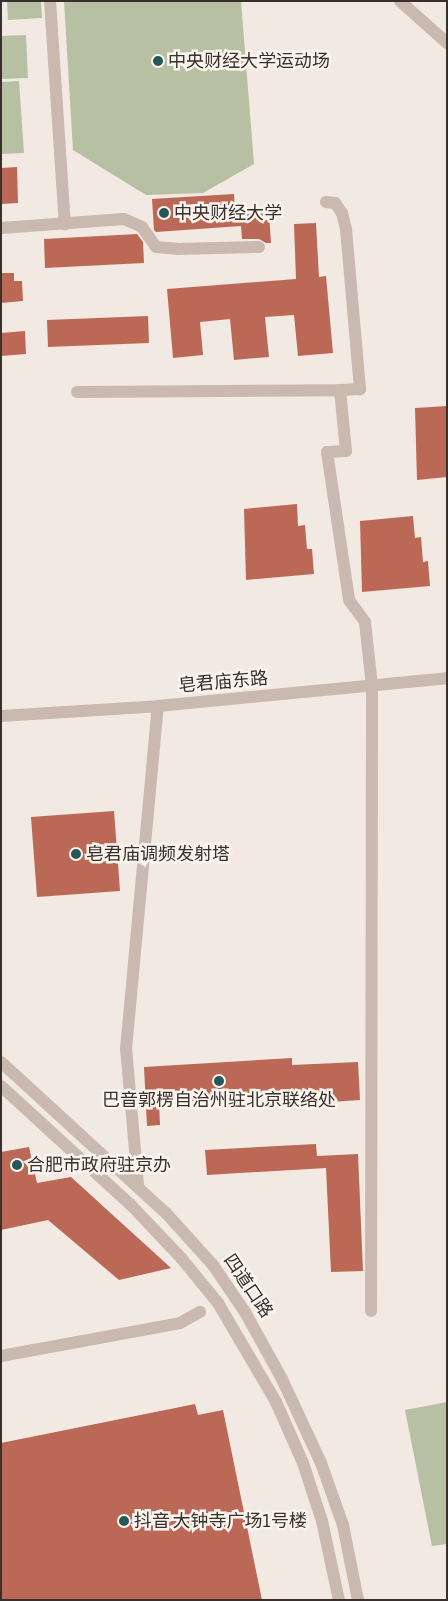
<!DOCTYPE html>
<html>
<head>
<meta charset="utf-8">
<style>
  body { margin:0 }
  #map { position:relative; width:448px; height:1601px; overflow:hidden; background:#f2e9e2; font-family:"Asap Condensed","Noto Sans SC",sans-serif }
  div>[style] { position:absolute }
  .green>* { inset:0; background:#b8c0a3 }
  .building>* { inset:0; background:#bc6856 }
  .minor>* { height:12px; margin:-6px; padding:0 6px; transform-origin:6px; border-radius:6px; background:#c9b9ae }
  .dots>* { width:14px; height:14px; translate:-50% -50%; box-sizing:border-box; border:2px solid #faf4ee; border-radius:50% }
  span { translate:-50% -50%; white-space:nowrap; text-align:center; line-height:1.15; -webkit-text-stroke:5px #faf4ee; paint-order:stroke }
  .poi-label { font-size:18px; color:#392f2c }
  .left { translate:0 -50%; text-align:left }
  .street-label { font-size:18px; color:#392f2c }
  .frame { position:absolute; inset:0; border:2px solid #392f2c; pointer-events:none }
</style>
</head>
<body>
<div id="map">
  <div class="green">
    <i style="clip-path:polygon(7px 1px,41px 1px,42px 18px,8px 20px)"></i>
    <i style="clip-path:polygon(64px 1px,241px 1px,254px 164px,203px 193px,146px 195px,73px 150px)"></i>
    <i style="clip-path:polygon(26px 35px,28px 78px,1px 79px,1px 36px)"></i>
    <i style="clip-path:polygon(19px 81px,24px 153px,1px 154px,1px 82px)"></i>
    <i style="clip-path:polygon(447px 1402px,447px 1544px,432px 1546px,405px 1410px)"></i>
  </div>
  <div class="building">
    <i style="clip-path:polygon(17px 167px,18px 203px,1px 204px,1px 168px)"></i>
    <i style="clip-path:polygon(234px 194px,235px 215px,269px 213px,271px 243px,266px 243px,259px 239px,242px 239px,241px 226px,156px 232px,154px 230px,152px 199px)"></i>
    <i style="clip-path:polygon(316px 223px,319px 277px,326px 276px,333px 353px,298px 356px,294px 315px,265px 317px,269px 357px,234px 360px,230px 319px,200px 322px,203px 355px,173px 358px,167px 289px,296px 279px,294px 224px)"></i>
    <i style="clip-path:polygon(137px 234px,143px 242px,144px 263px,45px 268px,44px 239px)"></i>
    <i style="clip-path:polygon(1px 273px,14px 273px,14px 281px,22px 281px,23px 301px,1px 303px)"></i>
    <i style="clip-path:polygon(148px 316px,149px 343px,48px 347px,47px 320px)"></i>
    <i style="clip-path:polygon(25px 331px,26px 354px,1px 356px,1px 333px)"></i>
    <i style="clip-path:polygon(447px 406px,447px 477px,417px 480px,415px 408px)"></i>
    <i style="clip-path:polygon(297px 504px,298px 526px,305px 525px,307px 549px,312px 549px,314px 574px,246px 580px,244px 509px)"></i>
    <i style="clip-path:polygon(413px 516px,415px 538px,421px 537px,423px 562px,428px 561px,430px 586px,362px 592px,360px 521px)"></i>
    <i style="clip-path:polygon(114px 811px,120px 891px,37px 897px,31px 817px)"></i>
    <i style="clip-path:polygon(292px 1058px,292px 1065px,358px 1062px,360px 1100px,299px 1104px,299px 1094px,159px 1103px,160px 1125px,147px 1126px,144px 1067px)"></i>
    <i style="clip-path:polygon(316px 1144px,317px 1156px,358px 1154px,363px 1271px,331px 1272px,326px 1168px,207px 1175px,205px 1150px)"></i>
    <i style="clip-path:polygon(29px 1147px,37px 1183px,71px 1177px,171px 1268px,119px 1280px,48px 1220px,1px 1230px,1px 1152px)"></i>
    <i style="clip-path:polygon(195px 1404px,198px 1415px,223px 1410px,262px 1600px,1px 1600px,1px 1443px)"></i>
  </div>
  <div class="minor">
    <i style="left:50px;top:1px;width:224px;rotate:86.2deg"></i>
    <i style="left:400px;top:1px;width:63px;rotate:41.8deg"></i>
    <i style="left:326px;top:202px;width:9px;rotate:6deg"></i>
    <i style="left:335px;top:203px;width:12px;rotate:55deg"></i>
    <i style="left:342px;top:213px;width:16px;rotate:76deg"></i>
    <i style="left:346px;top:229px;width:161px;rotate:85deg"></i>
    <i style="left:360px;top:389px;width:20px;rotate:177deg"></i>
    <i style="left:1px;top:228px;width:123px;rotate:-4.2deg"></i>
    <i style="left:124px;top:219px;width:20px;rotate:24deg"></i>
    <i style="left:142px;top:227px;width:24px;rotate:55deg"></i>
    <i style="left:156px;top:247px;width:21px;rotate:5deg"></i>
    <i style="left:177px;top:249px;width:82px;rotate:-1.4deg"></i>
    <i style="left:77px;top:392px;width:263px;rotate:-0.4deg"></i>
    <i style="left:340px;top:390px;width:61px;rotate:84.4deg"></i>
    <i style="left:346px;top:451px;width:19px;rotate:177deg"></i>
    <i style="left:327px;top:452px;width:150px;rotate:81.5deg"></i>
    <i style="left:349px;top:600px;width:27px;rotate:54deg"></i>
    <i style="left:365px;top:622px;width:64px;rotate:83.8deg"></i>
    <i style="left:372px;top:686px;width:625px;rotate:90.09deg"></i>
    <i style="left:1px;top:716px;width:157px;rotate:-3.6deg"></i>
    <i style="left:158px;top:706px;width:290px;rotate:-5.5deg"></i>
    <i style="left:1px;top:1062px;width:224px;rotate:42.5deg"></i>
    <i style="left:166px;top:1213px;width:70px;rotate:47.9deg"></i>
    <i style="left:213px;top:1265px;width:57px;rotate:55.8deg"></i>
    <i style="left:245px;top:1312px;width:77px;rotate:61.1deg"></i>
    <i style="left:282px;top:1379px;width:93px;rotate:65.1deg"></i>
    <i style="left:321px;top:1463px;width:66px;rotate:70.5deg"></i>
    <i style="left:343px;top:1525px;width:76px;rotate:78.7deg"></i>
    <i style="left:1px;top:1086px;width:175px;rotate:42.5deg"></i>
    <i style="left:130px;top:1204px;width:76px;rotate:46.6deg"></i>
    <i style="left:182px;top:1259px;width:57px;rotate:50.7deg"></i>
    <i style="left:218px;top:1303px;width:115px;rotate:59.6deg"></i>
    <i style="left:276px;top:1402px;width:67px;rotate:66.1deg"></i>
    <i style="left:303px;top:1463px;width:61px;rotate:71.9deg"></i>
    <i style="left:322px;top:1521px;width:81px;rotate:77.9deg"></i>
    <i style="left:138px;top:1185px;width:137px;rotate:-95deg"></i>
    <i style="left:126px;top:1049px;width:344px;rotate:-84.7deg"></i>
    <i style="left:1px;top:1356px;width:182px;rotate:-10.4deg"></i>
    <i style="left:180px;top:1323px;width:23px;rotate:-29deg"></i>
  </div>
  <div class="dots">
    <i style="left:158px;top:61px;background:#255757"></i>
    <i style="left:164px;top:213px;background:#255757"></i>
    <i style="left:76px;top:854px;background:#255757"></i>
    <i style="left:219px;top:1081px;background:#255757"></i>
    <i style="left:17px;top:1165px;background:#255757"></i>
    <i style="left:124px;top:1521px;background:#255757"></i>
  </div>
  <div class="poi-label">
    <span class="left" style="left:168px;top:61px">中央财经大学运动场</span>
    <span class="left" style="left:174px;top:213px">中央财经大学</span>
    <span class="left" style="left:86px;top:854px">皂君庙调频发射塔</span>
    <span style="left:219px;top:1100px">巴音郭楞自治州驻北京联络处</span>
    <span class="left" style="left:27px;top:1165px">合肥市政府驻京办</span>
    <span class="left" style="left:134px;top:1521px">抖音 大钟寺广场1号楼</span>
  </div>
  <div class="street-label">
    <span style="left:223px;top:682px;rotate:-5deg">皂君庙东路</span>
    <span style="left:248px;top:1286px;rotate:56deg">四道口路</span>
  </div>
  <div class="frame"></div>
</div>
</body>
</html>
